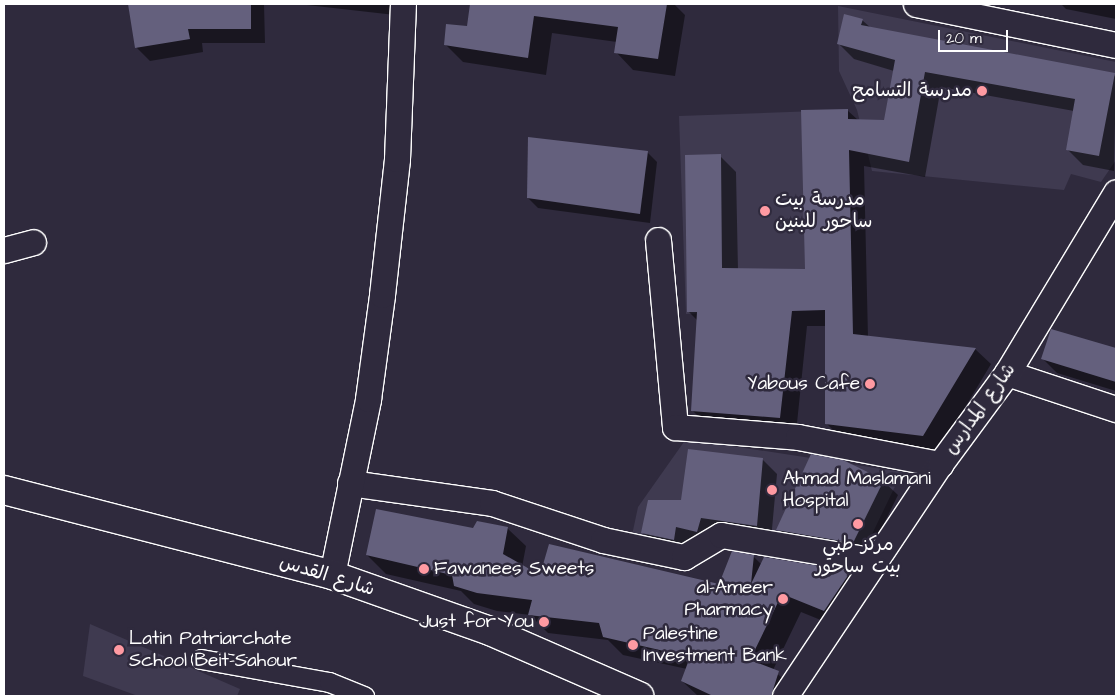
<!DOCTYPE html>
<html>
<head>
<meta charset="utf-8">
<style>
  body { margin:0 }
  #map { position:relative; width:1120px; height:700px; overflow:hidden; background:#2f2a3d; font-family:"Architects Daughter","Playpen Sans Arabic",sans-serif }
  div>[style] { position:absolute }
  .built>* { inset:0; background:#3f3a50 }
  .shadow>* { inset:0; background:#0007 }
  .building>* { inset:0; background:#64607d }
  .roads { filter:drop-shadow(1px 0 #fff) drop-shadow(-1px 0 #fff) drop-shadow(0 1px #fff) drop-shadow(0 -1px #fff) }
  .pedestrian>* { height:19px; margin:-9.5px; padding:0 9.5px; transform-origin:9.5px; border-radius:9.5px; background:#2f2a3d }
  .minor>* { height:25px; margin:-12.5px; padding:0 12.5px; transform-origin:12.5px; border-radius:12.5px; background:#2f2a3d }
  .secondary>* { height:28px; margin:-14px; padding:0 14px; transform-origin:14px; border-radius:14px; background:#2f2a3d }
  .dots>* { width:14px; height:14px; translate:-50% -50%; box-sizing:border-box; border:2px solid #2f2a3d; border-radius:50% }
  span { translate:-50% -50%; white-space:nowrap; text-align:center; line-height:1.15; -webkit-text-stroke:5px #2f2a3d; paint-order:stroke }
  .poi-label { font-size:19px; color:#fff }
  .right { translate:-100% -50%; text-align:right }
  .left { translate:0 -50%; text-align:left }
  .street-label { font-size:19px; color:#fff }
  .frame { position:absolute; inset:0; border:5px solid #fff; pointer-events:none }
  .scale { position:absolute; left:938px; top:30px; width:70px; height:22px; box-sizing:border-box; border:2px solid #fff; border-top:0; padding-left:6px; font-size:15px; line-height:18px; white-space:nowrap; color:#fff; -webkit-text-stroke:4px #2f2a3d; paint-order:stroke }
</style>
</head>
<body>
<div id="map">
  <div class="built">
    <i style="clip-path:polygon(838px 6px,1116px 62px,1116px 160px,1101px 182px,1071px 174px,1064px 190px,872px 171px,857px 110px,839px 71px)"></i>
    <i style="clip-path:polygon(843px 110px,852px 306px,686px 314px,679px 116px)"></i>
    <i style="clip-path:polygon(686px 439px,902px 472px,862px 555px,708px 527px,679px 551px,631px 540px,638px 507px)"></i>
    <i style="clip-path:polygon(90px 624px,240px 689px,237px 696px,138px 696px,83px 676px)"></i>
  </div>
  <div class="shadow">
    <i style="clip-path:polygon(130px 4px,264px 4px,265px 43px,202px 43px,203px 52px,150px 61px,137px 48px)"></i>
    <i style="clip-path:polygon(298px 4px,396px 4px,395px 15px)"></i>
    <i style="clip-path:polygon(471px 4px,674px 4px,685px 15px,675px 76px,633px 70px,616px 52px,617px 42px,552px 33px,546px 75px,463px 62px,445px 44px,468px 27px)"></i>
    <i style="clip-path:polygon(1061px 4px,1116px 4px,1116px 19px,1066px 9px)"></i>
    <i style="clip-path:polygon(862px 20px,871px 28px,1116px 76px,1114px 171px,1083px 165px,1067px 149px,1074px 111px,941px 87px,925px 177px,864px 166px,868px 337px,975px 349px,991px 364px,939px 451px,842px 439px,826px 423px,826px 326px,807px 326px,796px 433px,708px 426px,692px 410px,698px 321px,688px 311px,720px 156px,736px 172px,738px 270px,806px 271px,847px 110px,858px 120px,885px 122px,894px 71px,854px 59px,838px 43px)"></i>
    <i style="clip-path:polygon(647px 152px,657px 162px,650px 223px,538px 208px,528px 198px)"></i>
    <i style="clip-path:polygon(1052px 330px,1116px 350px,1116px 391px,1057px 373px,1043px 359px)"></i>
    <i style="clip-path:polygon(762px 459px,777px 474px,771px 540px,688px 554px,657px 547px,643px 533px,682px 501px)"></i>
    <i style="clip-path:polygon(883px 481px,898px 495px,868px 556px,792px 544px,778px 529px)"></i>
    <i style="clip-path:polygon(507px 528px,526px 546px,522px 567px,541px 577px,720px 585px,753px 556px,762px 565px,764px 558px,850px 573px,869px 591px,843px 629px,801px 612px,773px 670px,797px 691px,795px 696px,698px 696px,682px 681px,687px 669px,623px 655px,608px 640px,548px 633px,530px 615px,497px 611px,474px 604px,461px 591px,386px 574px,367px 555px,474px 529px)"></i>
  </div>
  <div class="building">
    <i style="clip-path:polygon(128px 4px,251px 4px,251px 29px,188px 29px,190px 39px,135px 48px)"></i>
    <i style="clip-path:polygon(470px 4px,667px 4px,658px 59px,614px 53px,618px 27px,534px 16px,528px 58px,444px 45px,446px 24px,467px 26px)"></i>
    <i style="clip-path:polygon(844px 14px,863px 19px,861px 25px,1115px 73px,1099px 156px,1066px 150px,1075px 99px,925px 72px,909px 162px,849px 150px,853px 334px,976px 348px,923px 436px,825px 424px,825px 310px,792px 311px,780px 418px,691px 411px,697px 312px,687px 312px,685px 155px,721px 154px,722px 268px,805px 269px,801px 110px,848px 109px,848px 119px,884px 120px,895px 60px,837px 44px)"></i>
    <i style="clip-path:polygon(528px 137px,648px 151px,640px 214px,527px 198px)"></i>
    <i style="clip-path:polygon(1051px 329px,1116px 348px,1116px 382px,1041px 359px)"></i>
    <i style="clip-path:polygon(688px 449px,763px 458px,757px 526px,701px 518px,697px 532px,676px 527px,674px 540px,641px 533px,648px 500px,681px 500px)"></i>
    <i style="clip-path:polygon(811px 454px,843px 460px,884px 480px,853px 543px,776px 530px)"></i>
    <i style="clip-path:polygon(376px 509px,473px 528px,477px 521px,508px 527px,503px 554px,540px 575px,549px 544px,719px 584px,732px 551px,754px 555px,751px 584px,764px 557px,851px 571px,824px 611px,782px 594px,750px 660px,779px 671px,771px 696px,713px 696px,681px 681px,690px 657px,603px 637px,599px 623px,528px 615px,532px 600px,477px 593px,454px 586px,452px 575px,366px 555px)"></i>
  </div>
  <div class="roads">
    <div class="pedestrian">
      <i style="left:201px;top:659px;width:130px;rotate:10.2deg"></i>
      <i style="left:329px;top:682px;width:38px;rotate:22deg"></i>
    </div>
    <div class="minor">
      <i style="left:916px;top:4px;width:204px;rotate:11.6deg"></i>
      <i style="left:658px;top:240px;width:188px;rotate:84.8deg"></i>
      <i style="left:675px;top:427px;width:123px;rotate:4.6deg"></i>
      <i style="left:798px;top:437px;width:145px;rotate:10.8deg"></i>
      <i style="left:4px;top:250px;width:30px;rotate:-15deg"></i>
      <i style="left:1007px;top:373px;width:115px;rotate:18.3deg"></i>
      <i style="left:350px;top:483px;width:143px;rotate:8deg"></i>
      <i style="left:492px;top:503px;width:117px;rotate:18.4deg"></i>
      <i style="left:603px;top:540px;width:83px;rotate:11.9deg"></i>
      <i style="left:684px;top:557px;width:43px;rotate:-30.7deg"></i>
      <i style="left:721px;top:535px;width:157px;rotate:9.5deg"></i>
      <i style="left:332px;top:575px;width:180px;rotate:-78.4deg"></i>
      <i style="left:368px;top:399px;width:105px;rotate:-82.3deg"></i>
      <i style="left:382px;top:295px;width:137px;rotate:-83.7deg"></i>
      <i style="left:397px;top:159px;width:155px;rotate:-87.8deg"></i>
      <i style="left:785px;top:696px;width:279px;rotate:-56.3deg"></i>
      <i style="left:940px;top:464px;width:113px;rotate:-53.6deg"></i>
      <i style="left:1007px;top:373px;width:211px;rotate:-58.9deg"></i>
    </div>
    <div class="secondary">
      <i style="left:4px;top:490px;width:339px;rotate:14.5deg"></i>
      <i style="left:332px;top:575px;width:168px;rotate:19.5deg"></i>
      <i style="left:490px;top:631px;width:163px;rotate:23.6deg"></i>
    </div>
  </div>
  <div class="dots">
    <i style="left:982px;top:91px;background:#ff9aa2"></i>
    <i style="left:765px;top:211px;background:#ff9aa2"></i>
    <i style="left:870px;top:384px;background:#ff9aa2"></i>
    <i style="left:772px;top:490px;background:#ff9aa2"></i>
    <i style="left:858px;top:524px;background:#ff9aa2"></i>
    <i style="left:424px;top:569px;background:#ff9aa2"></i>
    <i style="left:783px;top:599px;background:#ff9aa2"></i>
    <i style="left:544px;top:622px;background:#ff9aa2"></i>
    <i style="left:633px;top:645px;background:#ff9aa2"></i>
    <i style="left:119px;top:650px;background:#ff9aa2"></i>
  </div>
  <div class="poi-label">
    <span class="right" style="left:972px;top:91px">مدرسة التسامح</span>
    <span class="left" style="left:775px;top:211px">مدرسة بيت<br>ساحور للبنين</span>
    <span class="right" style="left:860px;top:384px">Yabous Cafe</span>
    <span class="left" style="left:783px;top:490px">Ahmad Maslamani<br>Hospital</span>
    <span style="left:858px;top:556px">مركز طبي<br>بيت ساحور</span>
    <span class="left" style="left:434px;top:569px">Fawanees Sweets</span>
    <span class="right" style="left:773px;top:599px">al-Ameer<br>Pharmacy</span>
    <span class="right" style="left:534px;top:622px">Just for You</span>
    <span class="left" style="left:643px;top:645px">Palestine<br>Investment Bank</span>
    <span class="left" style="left:129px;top:650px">Latin Patriarchate<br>School Beit-Sahour</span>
  </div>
  <div class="street-label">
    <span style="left:980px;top:409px;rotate:-54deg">شارع المدارس</span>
    <span style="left:327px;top:576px;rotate:17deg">شارع القدس</span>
  </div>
  <div class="frame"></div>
  <div class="scale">20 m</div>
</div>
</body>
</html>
